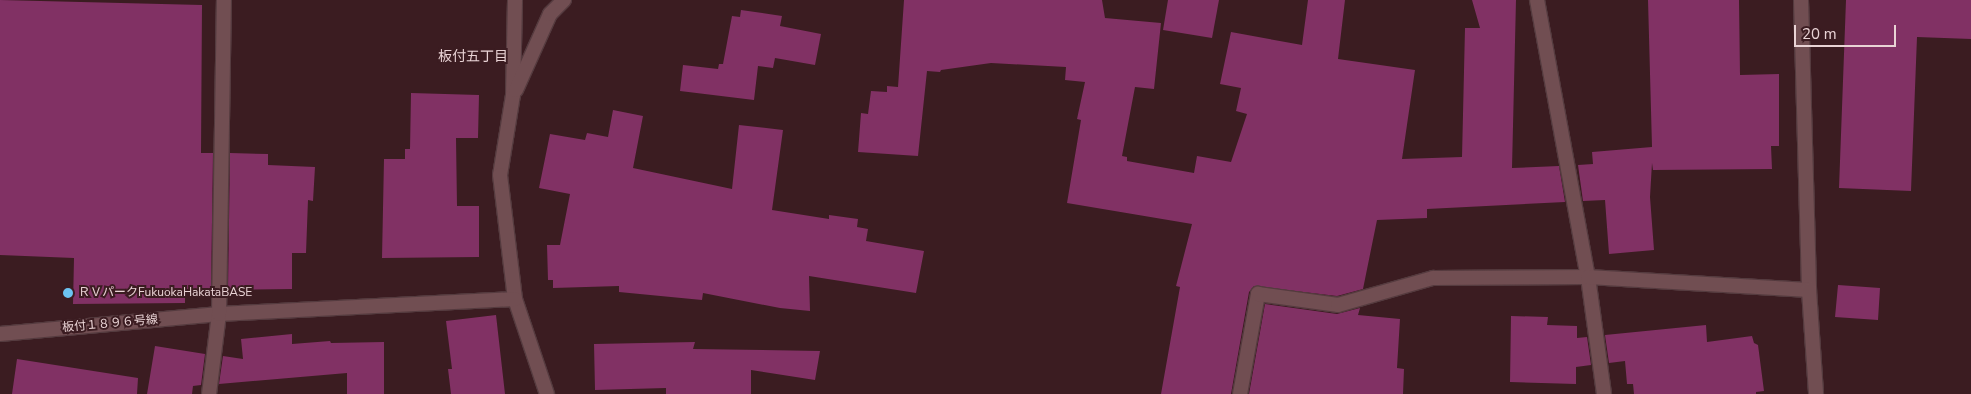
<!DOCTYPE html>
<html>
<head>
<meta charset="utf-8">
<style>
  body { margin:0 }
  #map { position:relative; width:1971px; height:394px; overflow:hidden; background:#3b1c21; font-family:"Nunito Sans","Noto Sans JP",sans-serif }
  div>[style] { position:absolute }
  .building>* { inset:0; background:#813164 }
  .roads { filter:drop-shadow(1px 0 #553b3f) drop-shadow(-1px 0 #553b3f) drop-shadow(0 1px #553b3f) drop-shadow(0 -1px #553b3f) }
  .service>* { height:14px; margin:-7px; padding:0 7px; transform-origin:7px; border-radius:7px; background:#714e52 }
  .minor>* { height:14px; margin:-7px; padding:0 7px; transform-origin:7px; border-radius:7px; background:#714e52 }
  .dots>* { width:14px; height:14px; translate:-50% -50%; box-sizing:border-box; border:2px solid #3b1c21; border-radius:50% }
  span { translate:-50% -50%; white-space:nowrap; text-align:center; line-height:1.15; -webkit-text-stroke:4px #3b1c21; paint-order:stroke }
  .poi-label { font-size:12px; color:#e9d3d5 }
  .left { translate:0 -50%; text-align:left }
  .street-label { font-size:12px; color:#e9d3d5 }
  .neighbourhood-label { font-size:14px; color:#e9d3d5 }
  .scale { position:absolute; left:1794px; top:25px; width:102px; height:22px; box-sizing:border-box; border:2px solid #e9d3d5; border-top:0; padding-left:6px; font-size:15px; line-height:18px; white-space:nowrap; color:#e9d3d5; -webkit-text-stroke:4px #3b1c21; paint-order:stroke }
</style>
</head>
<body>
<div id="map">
  <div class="building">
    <i style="clip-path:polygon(0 0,202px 5px,201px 153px,213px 153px,211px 290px,185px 290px,185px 303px,73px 304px,74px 258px,0 255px)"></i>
    <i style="clip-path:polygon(904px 0,1102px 0,1105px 18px,1161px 23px,1154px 89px,1135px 87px,1122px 156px,1127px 157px,1127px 161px,1194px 173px,1197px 156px,1231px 162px,1247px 114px,1236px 111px,1241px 88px,1220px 84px,1231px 32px,1302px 45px,1308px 0,1345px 0,1338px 59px,1415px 70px,1402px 159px,1462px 157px,1465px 28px,1480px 28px,1472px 0,1516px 0,1512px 168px,1559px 166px,1565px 202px,1427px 209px,1427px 218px,1377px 220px,1363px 289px,1337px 296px,1254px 286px,1249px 292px,1231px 394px,1161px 394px,1180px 287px,1176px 286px,1192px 224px,1067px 203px,1081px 120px,1077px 119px,1085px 82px,1065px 80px,1066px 67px,991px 63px,941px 70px,940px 72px,927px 71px,918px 156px,858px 152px,861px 113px,868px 114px,871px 91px,887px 92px,887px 86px,898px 87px)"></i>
    <i style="clip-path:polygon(1168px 0,1219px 0,1212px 38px,1163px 30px)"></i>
    <i style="clip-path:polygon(1648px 0,1739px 0,1740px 75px,1779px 74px,1779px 146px,1771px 146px,1772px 169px,1653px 170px,1652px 163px,1650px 197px,1654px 250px,1609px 254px,1605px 200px,1583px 201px,1578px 165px,1593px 164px,1592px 152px,1652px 147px)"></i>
    <i style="clip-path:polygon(1846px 0,1971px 0,1971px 39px,1917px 37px,1911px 191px,1839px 188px)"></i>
    <i style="clip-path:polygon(741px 10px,782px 16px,780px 26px,821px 34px,815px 65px,775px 58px,773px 68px,758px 66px,754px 100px,680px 91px,683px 65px,718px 69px,719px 64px,723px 64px,732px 16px,740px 17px)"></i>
    <i style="clip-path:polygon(411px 93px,479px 95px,478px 138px,456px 138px,457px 206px,479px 206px,479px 257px,382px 258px,384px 159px,405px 159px,405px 149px,410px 149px)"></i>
    <i style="clip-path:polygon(613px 110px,643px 116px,633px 168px,732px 189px,739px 125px,783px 130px,772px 210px,829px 219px,829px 215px,858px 219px,857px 227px,868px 229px,866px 241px,924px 251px,916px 293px,809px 276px,810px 311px,780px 308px,703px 293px,702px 300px,619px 292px,619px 286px,553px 288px,553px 280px,548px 280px,547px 245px,560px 245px,570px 194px,539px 188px,550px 134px,585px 140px,587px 133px,608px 137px)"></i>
    <i style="clip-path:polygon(230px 153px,268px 154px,268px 165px,315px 167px,313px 201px,308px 200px,306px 253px,292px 253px,292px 289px,228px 290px)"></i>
    <i style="clip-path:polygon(1838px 285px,1880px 288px,1878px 320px,1835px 317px)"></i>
    <i style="clip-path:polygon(1265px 304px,1337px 314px,1360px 308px,1358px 315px,1400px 319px,1397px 368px,1404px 369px,1403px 394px,1249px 394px)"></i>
    <i style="clip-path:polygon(496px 315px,505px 394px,451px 394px,448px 369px,452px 369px,446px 321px)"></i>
    <i style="clip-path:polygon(1511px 316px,1548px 317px,1547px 325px,1577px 326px,1577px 338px,1587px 337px,1591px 365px,1576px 367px,1576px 384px,1510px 382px)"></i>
    <i style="clip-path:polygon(1706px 325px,1707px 342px,1752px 336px,1754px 343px,1758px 345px,1764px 391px,1756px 392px,1756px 394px,1634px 394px,1633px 384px,1627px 384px,1625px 361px,1609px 363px,1605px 335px)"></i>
    <i style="clip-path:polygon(292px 334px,292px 344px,330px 341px,331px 343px,384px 342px,384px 394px,347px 394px,347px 373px,219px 384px,223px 356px,243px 359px,241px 339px)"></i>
    <i style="clip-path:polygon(695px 342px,693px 349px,820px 351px,815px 380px,751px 370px,751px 394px,666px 394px,666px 388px,595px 390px,594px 344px)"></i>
    <i style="clip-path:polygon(155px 346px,205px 354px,201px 385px,193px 386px,192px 394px,147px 394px)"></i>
    <i style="clip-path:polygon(17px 359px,138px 378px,137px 394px,12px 394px)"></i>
  </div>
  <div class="roads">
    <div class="service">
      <i style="left:1240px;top:394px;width:102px;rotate:-79.8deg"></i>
    </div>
    <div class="minor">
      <i style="left:515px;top:0;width:95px;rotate:91.2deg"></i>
      <i style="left:513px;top:95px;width:81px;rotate:99.2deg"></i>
      <i style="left:500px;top:175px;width:125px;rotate:83.1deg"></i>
      <i style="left:515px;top:299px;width:100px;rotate:71.4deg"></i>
      <i style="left:1537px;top:0;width:282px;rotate:79.6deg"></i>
      <i style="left:1588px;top:277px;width:118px;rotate:82.2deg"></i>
      <i style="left:1801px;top:0;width:290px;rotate:88.4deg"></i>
      <i style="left:516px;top:90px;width:83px;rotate:-65.9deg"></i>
      <i style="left:550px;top:14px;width:20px;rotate:-45deg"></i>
      <i style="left:1258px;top:294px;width:81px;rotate:7.8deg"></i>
      <i style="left:1338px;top:305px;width:99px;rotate:-15.9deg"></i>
      <i style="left:1433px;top:278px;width:155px;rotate:-0.4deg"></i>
      <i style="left:1588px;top:277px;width:221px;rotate:3.4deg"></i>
      <i style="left:1809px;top:290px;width:104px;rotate:86.1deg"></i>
      <i style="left:0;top:334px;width:220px;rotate:-5.2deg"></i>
      <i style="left:219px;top:314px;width:296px;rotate:-2.9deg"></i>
      <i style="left:209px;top:394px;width:81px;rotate:-82.9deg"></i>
      <i style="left:219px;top:314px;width:314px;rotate:-89.1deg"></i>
    </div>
  </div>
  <div class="dots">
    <i style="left:68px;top:293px;background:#6cc3f2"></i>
  </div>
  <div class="poi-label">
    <span class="left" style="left:78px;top:293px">ＲＶパークFukuokaHakataBASE</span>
  </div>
  <div class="street-label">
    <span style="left:110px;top:324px;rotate:-5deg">板付１８９６号線</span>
  </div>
  <div class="neighbourhood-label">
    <span style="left:473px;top:57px">板付五丁目</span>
  </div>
  <div class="scale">20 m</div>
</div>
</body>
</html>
